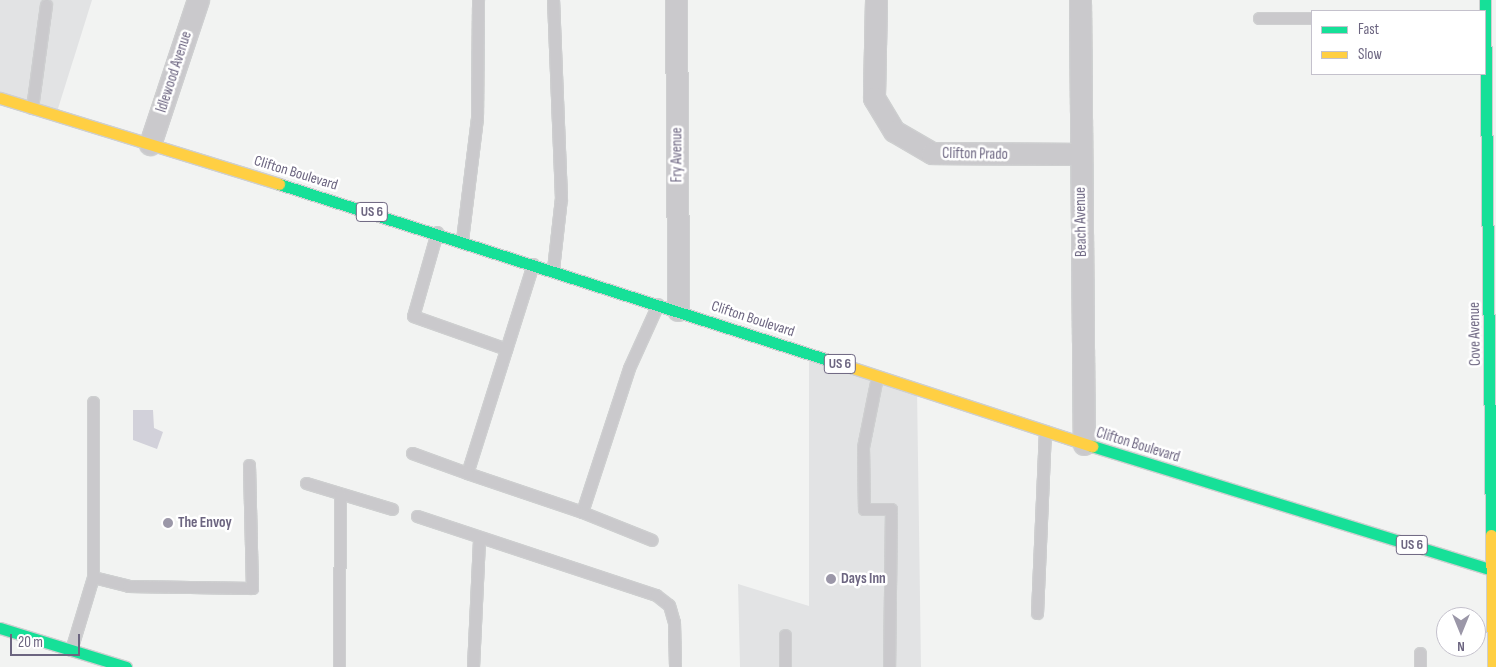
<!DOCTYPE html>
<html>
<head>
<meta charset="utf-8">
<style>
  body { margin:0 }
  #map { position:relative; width:1496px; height:667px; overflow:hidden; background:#f2f3f2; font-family:"Sofia Sans Condensed",sans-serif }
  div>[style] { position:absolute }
  .built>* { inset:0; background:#e2e3e4 }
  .water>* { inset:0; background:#d2d1da }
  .roads { filter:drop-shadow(1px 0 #cecfd0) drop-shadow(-1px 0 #cecfd0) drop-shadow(0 1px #cecfd0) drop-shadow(0 -1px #cecfd0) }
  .lane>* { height:11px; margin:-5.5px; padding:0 5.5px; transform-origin:5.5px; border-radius:5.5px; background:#cac9cc }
  .street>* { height:21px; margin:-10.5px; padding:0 10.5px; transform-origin:10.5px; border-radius:10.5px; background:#cac9cc }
  .fast>* { height:11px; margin:-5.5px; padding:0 5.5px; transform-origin:5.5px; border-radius:5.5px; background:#16e098 }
  .slow>* { height:11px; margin:-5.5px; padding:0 5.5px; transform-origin:5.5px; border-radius:5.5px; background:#ffcf43 }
  .dots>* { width:14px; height:14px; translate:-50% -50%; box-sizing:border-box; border:2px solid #fff; border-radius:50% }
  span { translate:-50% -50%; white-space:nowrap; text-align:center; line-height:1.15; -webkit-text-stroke:5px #fff; paint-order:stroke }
  .shield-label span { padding:1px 4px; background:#fff; border:1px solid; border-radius:4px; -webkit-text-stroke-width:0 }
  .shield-label { font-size:14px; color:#6c6580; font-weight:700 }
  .street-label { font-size:15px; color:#6c6580 }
  .poi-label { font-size:15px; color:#6c6580; font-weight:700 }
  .left { translate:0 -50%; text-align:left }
  .legend { position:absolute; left:1311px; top:10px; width:175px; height:65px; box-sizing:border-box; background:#fff; border:1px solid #c4c1cc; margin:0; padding:6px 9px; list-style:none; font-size:15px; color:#6c6580 }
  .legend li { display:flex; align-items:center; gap:10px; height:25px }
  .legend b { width:25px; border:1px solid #c4c1cc }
  .north { position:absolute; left:1436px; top:607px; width:50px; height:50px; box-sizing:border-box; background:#fff; border:1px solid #c4c1cc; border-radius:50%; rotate:180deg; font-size:14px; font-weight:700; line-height:20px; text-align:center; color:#6c6580 }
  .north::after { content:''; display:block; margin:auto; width:18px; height:22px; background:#9b97a8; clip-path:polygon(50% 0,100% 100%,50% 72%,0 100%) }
  .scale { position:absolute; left:10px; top:634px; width:70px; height:22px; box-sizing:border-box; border:2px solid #6c6580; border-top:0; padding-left:6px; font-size:15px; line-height:18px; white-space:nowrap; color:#6c6580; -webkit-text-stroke:4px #fff; paint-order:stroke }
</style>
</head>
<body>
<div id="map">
  <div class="built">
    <i style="clip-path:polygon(0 0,92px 0,56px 115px,0 98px)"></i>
    <i style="clip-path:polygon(809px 353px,917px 389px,921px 667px,740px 667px,738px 584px,809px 606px)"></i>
  </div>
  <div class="water">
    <i style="clip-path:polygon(133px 410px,153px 410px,154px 428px,163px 432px,157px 449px,133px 440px)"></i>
  </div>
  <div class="roads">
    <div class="lane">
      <i style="left:1259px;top:18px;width:53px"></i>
      <i style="left:32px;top:108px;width:104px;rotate:-82.3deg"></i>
      <i style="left:437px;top:232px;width:87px;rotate:105.9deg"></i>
      <i style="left:413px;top:316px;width:99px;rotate:19.5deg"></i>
      <i style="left:462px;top:240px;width:123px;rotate:-83deg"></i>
      <i style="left:477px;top:118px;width:118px;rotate:-89.5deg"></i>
      <i style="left:533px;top:264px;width:219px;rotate:107.5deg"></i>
      <i style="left:467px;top:473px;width:121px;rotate:18.7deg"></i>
      <i style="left:582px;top:512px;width:151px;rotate:-71.9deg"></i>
      <i style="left:629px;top:368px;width:70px;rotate:-65.6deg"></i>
      <i style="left:553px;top:269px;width:71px;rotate:-83.6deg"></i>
      <i style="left:561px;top:198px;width:198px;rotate:-92.3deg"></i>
      <i style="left:877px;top:377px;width:71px;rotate:101.3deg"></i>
      <i style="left:863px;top:447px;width:62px;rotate:89.1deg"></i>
      <i style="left:864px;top:509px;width:27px"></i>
      <i style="left:891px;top:509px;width:158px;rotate:90.7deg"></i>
      <i style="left:412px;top:453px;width:59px;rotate:20deg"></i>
      <i style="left:306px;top:483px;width:90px;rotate:16.8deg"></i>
      <i style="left:582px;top:512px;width:75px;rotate:21.8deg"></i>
      <i style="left:417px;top:516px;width:252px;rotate:18.3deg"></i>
      <i style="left:656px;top:595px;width:16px;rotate:38deg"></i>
      <i style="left:669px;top:605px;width:18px;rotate:74deg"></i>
      <i style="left:674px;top:622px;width:45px;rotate:88.7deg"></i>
      <i style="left:93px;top:577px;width:36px;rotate:14deg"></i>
      <i style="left:128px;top:586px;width:124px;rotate:0.9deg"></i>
      <i style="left:252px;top:588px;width:123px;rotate:-91.4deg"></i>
      <i style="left:1037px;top:613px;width:182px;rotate:-87.5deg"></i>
      <i style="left:71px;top:650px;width:76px;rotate:-73.2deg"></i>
      <i style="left:93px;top:577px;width:175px;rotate:-90deg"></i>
      <i style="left:1420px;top:653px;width:14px;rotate:90deg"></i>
      <i style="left:339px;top:667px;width:173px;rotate:-89.7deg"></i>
      <i style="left:473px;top:667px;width:129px;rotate:-87.3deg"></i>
      <i style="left:785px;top:667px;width:32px;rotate:-90deg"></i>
    </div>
    <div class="street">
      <i style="left:676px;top:0;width:310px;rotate:89.6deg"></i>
      <i style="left:876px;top:0;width:98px;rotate:91.2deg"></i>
      <i style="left:874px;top:98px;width:39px;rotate:59deg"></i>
      <i style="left:894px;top:131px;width:44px;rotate:30.1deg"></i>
      <i style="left:932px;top:153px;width:148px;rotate:0.4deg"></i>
      <i style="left:1080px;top:0;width:444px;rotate:89.5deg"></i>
      <i style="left:150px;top:144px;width:152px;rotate:-71.6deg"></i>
    </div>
    <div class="fast">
      <i style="left:1485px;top:0;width:535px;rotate:89.36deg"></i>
      <i style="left:279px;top:184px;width:600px;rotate:17.77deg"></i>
      <i style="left:1092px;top:446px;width:423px;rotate:17.2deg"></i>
      <i style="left:0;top:628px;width:132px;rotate:17.2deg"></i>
    </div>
    <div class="slow">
      <i style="left:0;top:98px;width:292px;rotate:17.1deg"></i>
      <i style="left:850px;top:367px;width:255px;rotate:18.1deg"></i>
      <i style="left:1491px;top:535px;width:132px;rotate:89.1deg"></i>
    </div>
  </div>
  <div class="dots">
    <i style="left:168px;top:523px;background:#9b97a8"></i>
    <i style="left:831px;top:579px;background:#9b97a8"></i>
  </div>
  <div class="shield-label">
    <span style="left:372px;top:212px">US 6</span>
    <span style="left:840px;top:364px">US 6</span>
    <span style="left:1412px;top:545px">US 6</span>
  </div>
  <div class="street-label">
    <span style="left:174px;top:72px;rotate:-72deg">Idlewood Avenue</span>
    <span style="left:975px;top:154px;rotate:1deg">Clifton Prado</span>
    <span style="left:677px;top:155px;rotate:-90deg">Fry Avenue</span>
    <span style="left:296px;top:173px;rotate:17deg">Clifton Boulevard</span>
    <span style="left:1081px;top:222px;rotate:-91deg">Beach Avenue</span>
    <span style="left:753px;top:319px;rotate:18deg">Clifton Boulevard</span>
    <span style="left:1475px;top:334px;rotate:-91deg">Cove Avenue</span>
    <span style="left:1138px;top:445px;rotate:17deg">Clifton Boulevard</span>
  </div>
  <div class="poi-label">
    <span class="left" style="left:178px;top:523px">The Envoy</span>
    <span class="left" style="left:841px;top:579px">Days Inn</span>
  </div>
  <ul class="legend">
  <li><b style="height:6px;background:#16e098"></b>Fast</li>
  <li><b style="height:6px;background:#ffcf43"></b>Slow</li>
  </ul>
  <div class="north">N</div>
  <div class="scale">20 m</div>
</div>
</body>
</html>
